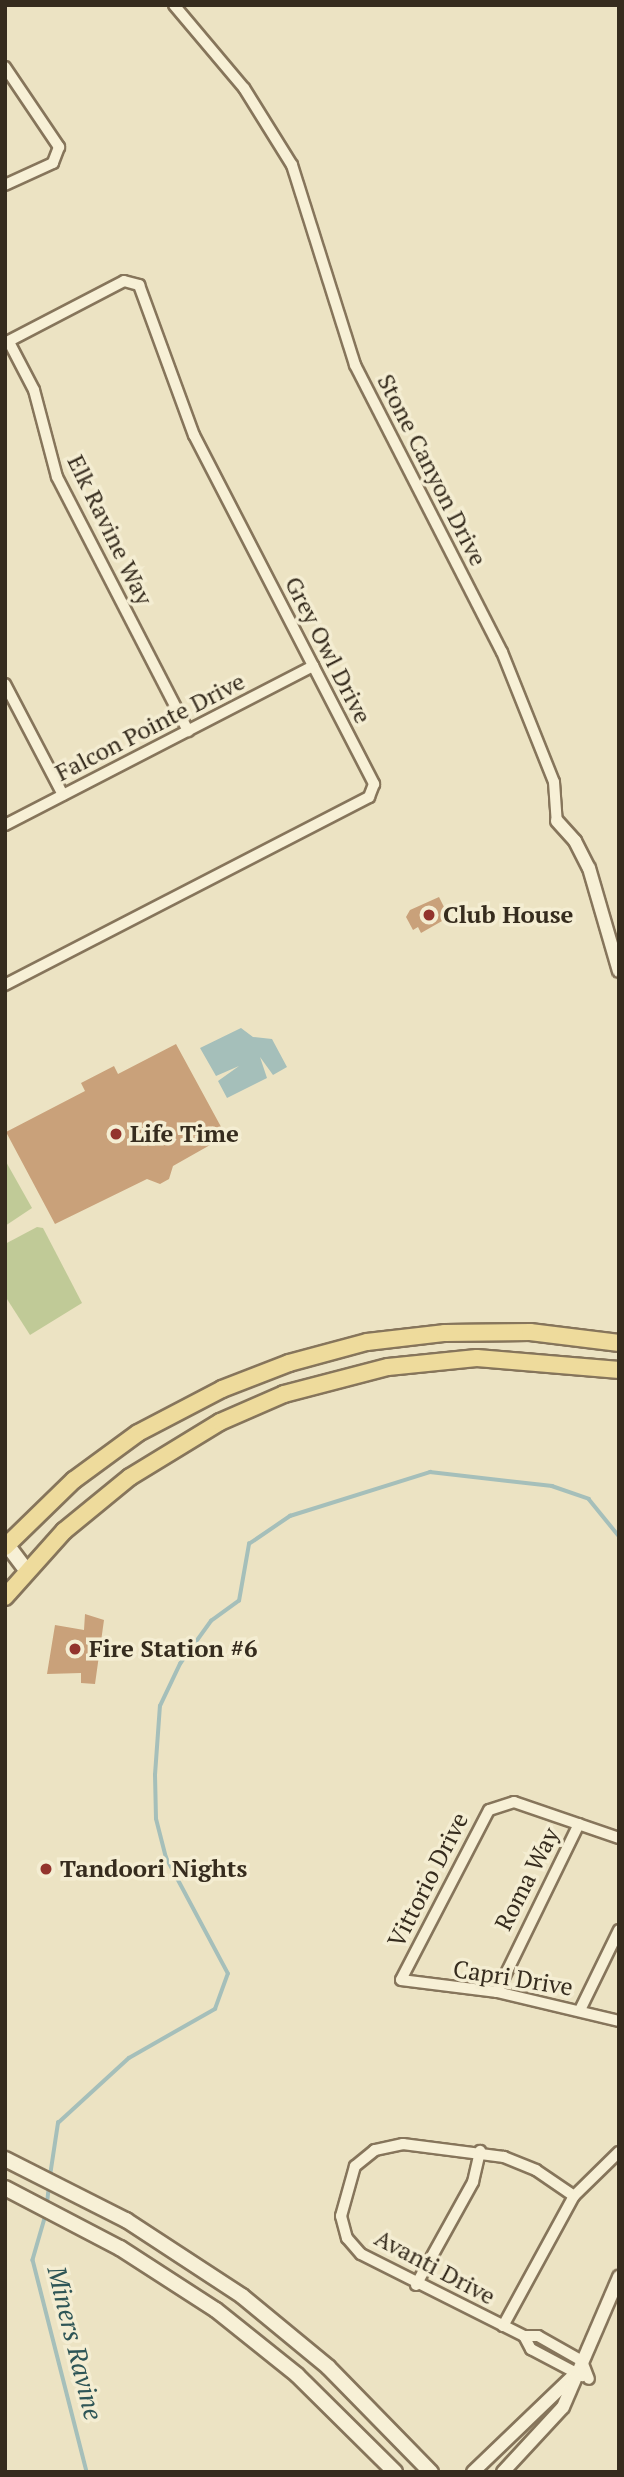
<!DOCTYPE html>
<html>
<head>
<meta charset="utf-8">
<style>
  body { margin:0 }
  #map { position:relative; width:624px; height:2477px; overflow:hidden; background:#ece3c3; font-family:"PT Serif",serif }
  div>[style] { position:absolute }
  .green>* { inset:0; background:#c0ca97 }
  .water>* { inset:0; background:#a5bfba }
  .stream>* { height:3.5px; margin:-1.75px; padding:0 1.75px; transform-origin:1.75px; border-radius:1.75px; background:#a5bfba }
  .building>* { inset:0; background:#c9a17a }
  .roads { filter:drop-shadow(2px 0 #86755b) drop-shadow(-2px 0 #86755b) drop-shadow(0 2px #86755b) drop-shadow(0 -2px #86755b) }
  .minor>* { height:10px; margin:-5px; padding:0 5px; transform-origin:5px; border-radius:5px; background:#f7f0d6 }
  .tertiary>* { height:12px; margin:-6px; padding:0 6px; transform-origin:6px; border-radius:6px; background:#f7f0d6 }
  .secondary>* { height:14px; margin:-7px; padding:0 7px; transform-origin:7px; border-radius:7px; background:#f7f0d6 }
  .primary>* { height:16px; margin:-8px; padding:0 8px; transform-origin:8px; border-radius:8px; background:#eedb9c }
  .dots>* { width:19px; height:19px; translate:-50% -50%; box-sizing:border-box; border:4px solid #f4edd2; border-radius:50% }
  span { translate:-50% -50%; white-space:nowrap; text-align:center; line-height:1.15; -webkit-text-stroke:7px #f4edd2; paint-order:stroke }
  .street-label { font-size:24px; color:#362c1e }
  .poi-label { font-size:24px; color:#362c1e; font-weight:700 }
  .left { translate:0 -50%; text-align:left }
  .water-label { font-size:26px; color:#2e5556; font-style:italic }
  .frame { position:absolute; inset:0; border:7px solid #362c1e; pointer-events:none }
</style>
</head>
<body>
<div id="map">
  <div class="green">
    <i style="clip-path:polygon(5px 1160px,32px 1208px,5px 1226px)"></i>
    <i style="clip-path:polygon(37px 1227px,43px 1228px,82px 1303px,30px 1335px,5px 1296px,5px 1244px)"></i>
  </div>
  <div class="water">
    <i style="clip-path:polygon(241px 1028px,253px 1037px,272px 1039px,287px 1067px,273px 1075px,260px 1057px,267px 1078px,227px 1098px,218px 1081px,239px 1066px,216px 1076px,200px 1048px)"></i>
  </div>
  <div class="stream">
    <i style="left:50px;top:2176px;width:54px;rotate:-81.4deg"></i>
    <i style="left:58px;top:2123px;width:96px;rotate:-42.5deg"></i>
    <i style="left:129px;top:2058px;width:99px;rotate:-29.7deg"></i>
    <i style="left:215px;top:2009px;width:37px;rotate:-70deg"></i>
    <i style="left:228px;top:1974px;width:132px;rotate:-118.1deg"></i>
    <i style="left:166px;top:1858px;width:40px;rotate:-104.4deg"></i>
    <i style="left:156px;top:1819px;width:44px;rotate:-91.3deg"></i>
    <i style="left:155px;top:1775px;width:69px;rotate:-85.9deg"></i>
    <i style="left:160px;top:1706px;width:47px;rotate:-64.5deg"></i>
    <i style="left:180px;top:1664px;width:53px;rotate:-54.2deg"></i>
    <i style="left:211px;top:1621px;width:34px;rotate:-36deg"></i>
    <i style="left:239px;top:1601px;width:58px;rotate:-80deg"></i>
    <i style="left:249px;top:1544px;width:50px;rotate:-34.3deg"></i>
    <i style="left:290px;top:1516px;width:147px;rotate:-17.4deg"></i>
    <i style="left:430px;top:1472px;width:123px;rotate:6.5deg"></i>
    <i style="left:552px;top:1486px;width:39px;rotate:19deg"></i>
    <i style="left:589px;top:1499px;width:48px;rotate:51deg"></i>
    <i style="left:47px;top:2204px;width:20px;rotate:-84deg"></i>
    <i style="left:46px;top:2215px;width:47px;rotate:106.1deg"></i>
    <i style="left:33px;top:2260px;width:219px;rotate:75.7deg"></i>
  </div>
  <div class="building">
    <i style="clip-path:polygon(439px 897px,449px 917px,421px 933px,418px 927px,413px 930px,406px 917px,410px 910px)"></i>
    <i style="clip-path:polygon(176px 1044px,226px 1136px,173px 1166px,169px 1179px,160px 1184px,147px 1179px,55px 1224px,6px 1132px,85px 1091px,81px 1083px,114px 1066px,118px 1074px)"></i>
    <i style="clip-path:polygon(85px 1614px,104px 1620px,95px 1684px,81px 1683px,81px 1673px,47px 1674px,55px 1625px,84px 1630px)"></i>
  </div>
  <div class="roads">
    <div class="minor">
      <i style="left:174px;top:5px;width:109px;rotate:49.9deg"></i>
      <i style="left:244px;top:88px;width:91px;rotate:58.1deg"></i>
      <i style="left:292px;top:165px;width:210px;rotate:72.5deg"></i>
      <i style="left:355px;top:365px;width:322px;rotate:62.9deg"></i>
      <i style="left:502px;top:652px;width:140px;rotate:68.2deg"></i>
      <i style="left:554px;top:782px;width:39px;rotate:86deg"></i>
      <i style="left:5px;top:67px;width:97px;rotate:56deg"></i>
      <i style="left:59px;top:147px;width:17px;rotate:111deg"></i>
      <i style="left:53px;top:163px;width:53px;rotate:155.4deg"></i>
      <i style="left:9px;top:342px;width:54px;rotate:62.5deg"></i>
      <i style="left:34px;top:390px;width:90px;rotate:75.2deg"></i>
      <i style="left:57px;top:477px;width:286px;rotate:62.7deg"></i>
      <i style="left:5px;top:343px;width:134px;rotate:-27.5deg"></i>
      <i style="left:124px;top:281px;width:16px;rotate:15deg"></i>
      <i style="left:139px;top:285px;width:160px;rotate:69.9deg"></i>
      <i style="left:194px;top:435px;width:393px;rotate:62.7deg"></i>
      <i style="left:374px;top:784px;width:14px;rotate:111deg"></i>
      <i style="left:369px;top:797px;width:410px;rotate:152.7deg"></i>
      <i style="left:5px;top:684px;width:125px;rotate:62.4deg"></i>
      <i style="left:5px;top:825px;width:347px;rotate:-27.3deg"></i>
      <i style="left:619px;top:1838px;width:111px;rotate:-161.1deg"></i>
      <i style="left:514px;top:1802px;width:26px;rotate:162deg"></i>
      <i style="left:489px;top:1810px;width:191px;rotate:117.4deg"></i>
      <i style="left:401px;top:1980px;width:97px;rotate:7.1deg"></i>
      <i style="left:497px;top:1992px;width:125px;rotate:13.4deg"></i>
      <i style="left:497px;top:1992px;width:187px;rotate:-64deg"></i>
      <i style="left:580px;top:2010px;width:89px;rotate:-64deg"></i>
      <i style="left:574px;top:2196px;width:46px;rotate:-145.6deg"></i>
      <i style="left:536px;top:2170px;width:35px;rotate:-158deg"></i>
      <i style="left:504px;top:2157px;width:102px;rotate:-172.7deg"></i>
      <i style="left:403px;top:2144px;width:29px;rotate:168deg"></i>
      <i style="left:375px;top:2150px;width:26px;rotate:141deg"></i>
      <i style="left:355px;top:2166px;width:52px;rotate:105.6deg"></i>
      <i style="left:341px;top:2216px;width:23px;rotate:75deg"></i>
      <i style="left:347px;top:2238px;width:21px;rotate:49deg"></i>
      <i style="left:361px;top:2254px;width:182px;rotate:26.7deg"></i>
      <i style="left:524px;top:2336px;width:14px"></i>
      <i style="left:538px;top:2336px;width:51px;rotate:29.6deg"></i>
      <i style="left:582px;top:2361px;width:19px;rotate:69deg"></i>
      <i style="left:416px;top:2285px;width:118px;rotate:-61deg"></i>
      <i style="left:473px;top:2182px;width:32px;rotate:-77deg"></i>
      <i style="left:503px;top:2326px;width:148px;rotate:-61.4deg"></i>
      <i style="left:574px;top:2196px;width:63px;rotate:-44.4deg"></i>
      <i style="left:524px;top:2336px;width:15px;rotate:62deg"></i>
      <i style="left:531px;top:2349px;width:58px;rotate:27.9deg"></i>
    </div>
    <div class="tertiary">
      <i style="left:557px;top:821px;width:27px;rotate:48deg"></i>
      <i style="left:575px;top:841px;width:30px;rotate:63deg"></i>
      <i style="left:589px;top:868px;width:107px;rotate:73.8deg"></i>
      <i style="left:473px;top:2472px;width:139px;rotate:-43.8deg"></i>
      <i style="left:503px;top:2472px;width:88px;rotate:-47.3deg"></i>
      <i style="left:563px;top:2407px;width:142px;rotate:-66.7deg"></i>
    </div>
    <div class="secondary">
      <i style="left:5px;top:1542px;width:36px;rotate:53deg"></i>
      <i style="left:5px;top:2159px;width:136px;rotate:26.8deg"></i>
      <i style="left:126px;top:2220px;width:139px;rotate:33.2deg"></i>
      <i style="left:242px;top:2296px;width:112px;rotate:39.5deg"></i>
      <i style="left:328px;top:2367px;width:147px;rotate:45.6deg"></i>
      <i style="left:5px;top:2188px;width:130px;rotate:27.6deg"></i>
      <i style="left:120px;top:2248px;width:114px;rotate:32.9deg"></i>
      <i style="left:216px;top:2310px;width:104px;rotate:38.7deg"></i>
      <i style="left:297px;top:2375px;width:138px;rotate:44.7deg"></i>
    </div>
    <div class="primary">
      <i style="left:5px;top:1547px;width:96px;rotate:-44.2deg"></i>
      <i style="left:74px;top:1480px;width:79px;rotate:-36.3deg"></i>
      <i style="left:138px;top:1433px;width:95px;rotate:-27.6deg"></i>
      <i style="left:222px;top:1389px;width:72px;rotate:-21.2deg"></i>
      <i style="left:289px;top:1363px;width:81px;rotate:-15.1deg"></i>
      <i style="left:367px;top:1342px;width:79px;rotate:-6.6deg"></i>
      <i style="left:445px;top:1333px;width:85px;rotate:-0.7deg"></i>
      <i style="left:530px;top:1332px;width:90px;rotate:7deg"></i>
      <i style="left:5px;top:1597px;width:89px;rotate:-48.2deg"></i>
      <i style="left:64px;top:1531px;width:85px;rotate:-39.3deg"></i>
      <i style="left:130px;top:1477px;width:105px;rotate:-31.4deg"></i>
      <i style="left:220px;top:1422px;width:70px;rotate:-23.6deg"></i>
      <i style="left:284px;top:1394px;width:107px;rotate:-14.6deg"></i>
      <i style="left:388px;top:1367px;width:89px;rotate:-5.8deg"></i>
      <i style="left:477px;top:1358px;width:143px;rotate:4.8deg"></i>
    </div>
  </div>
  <div class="dots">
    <i style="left:429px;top:915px;background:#93342d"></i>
    <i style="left:116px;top:1134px;background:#93342d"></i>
    <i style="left:75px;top:1649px;background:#93342d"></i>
    <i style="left:46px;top:1869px;background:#93342d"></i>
  </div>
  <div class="street-label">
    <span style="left:432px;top:470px;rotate:63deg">Stone Canyon Drive</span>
    <span style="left:110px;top:530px;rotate:64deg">Elk Ravine Way</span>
    <span style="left:328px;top:650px;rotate:63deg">Grey Owl Drive</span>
    <span style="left:150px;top:727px;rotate:-27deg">Falcon Pointe Drive</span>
    <span style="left:527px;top:1879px;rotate:-63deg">Roma Way</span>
    <span style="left:428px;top:1880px;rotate:-63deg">Vittorio Drive</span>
    <span style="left:513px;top:1978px;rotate:9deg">Capri Drive</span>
    <span style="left:435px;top:2267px;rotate:28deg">Avanti Drive</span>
  </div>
  <div class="poi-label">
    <span class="left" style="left:443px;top:915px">Club House</span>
    <span class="left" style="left:130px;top:1134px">Life Time</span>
    <span class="left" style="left:89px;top:1649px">Fire Station #6</span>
    <span class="left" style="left:60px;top:1869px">Tandoori Nights</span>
  </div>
  <div class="water-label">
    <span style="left:75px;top:2343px;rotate:76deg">Miners Ravine</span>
  </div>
  <div class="frame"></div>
</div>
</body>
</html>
